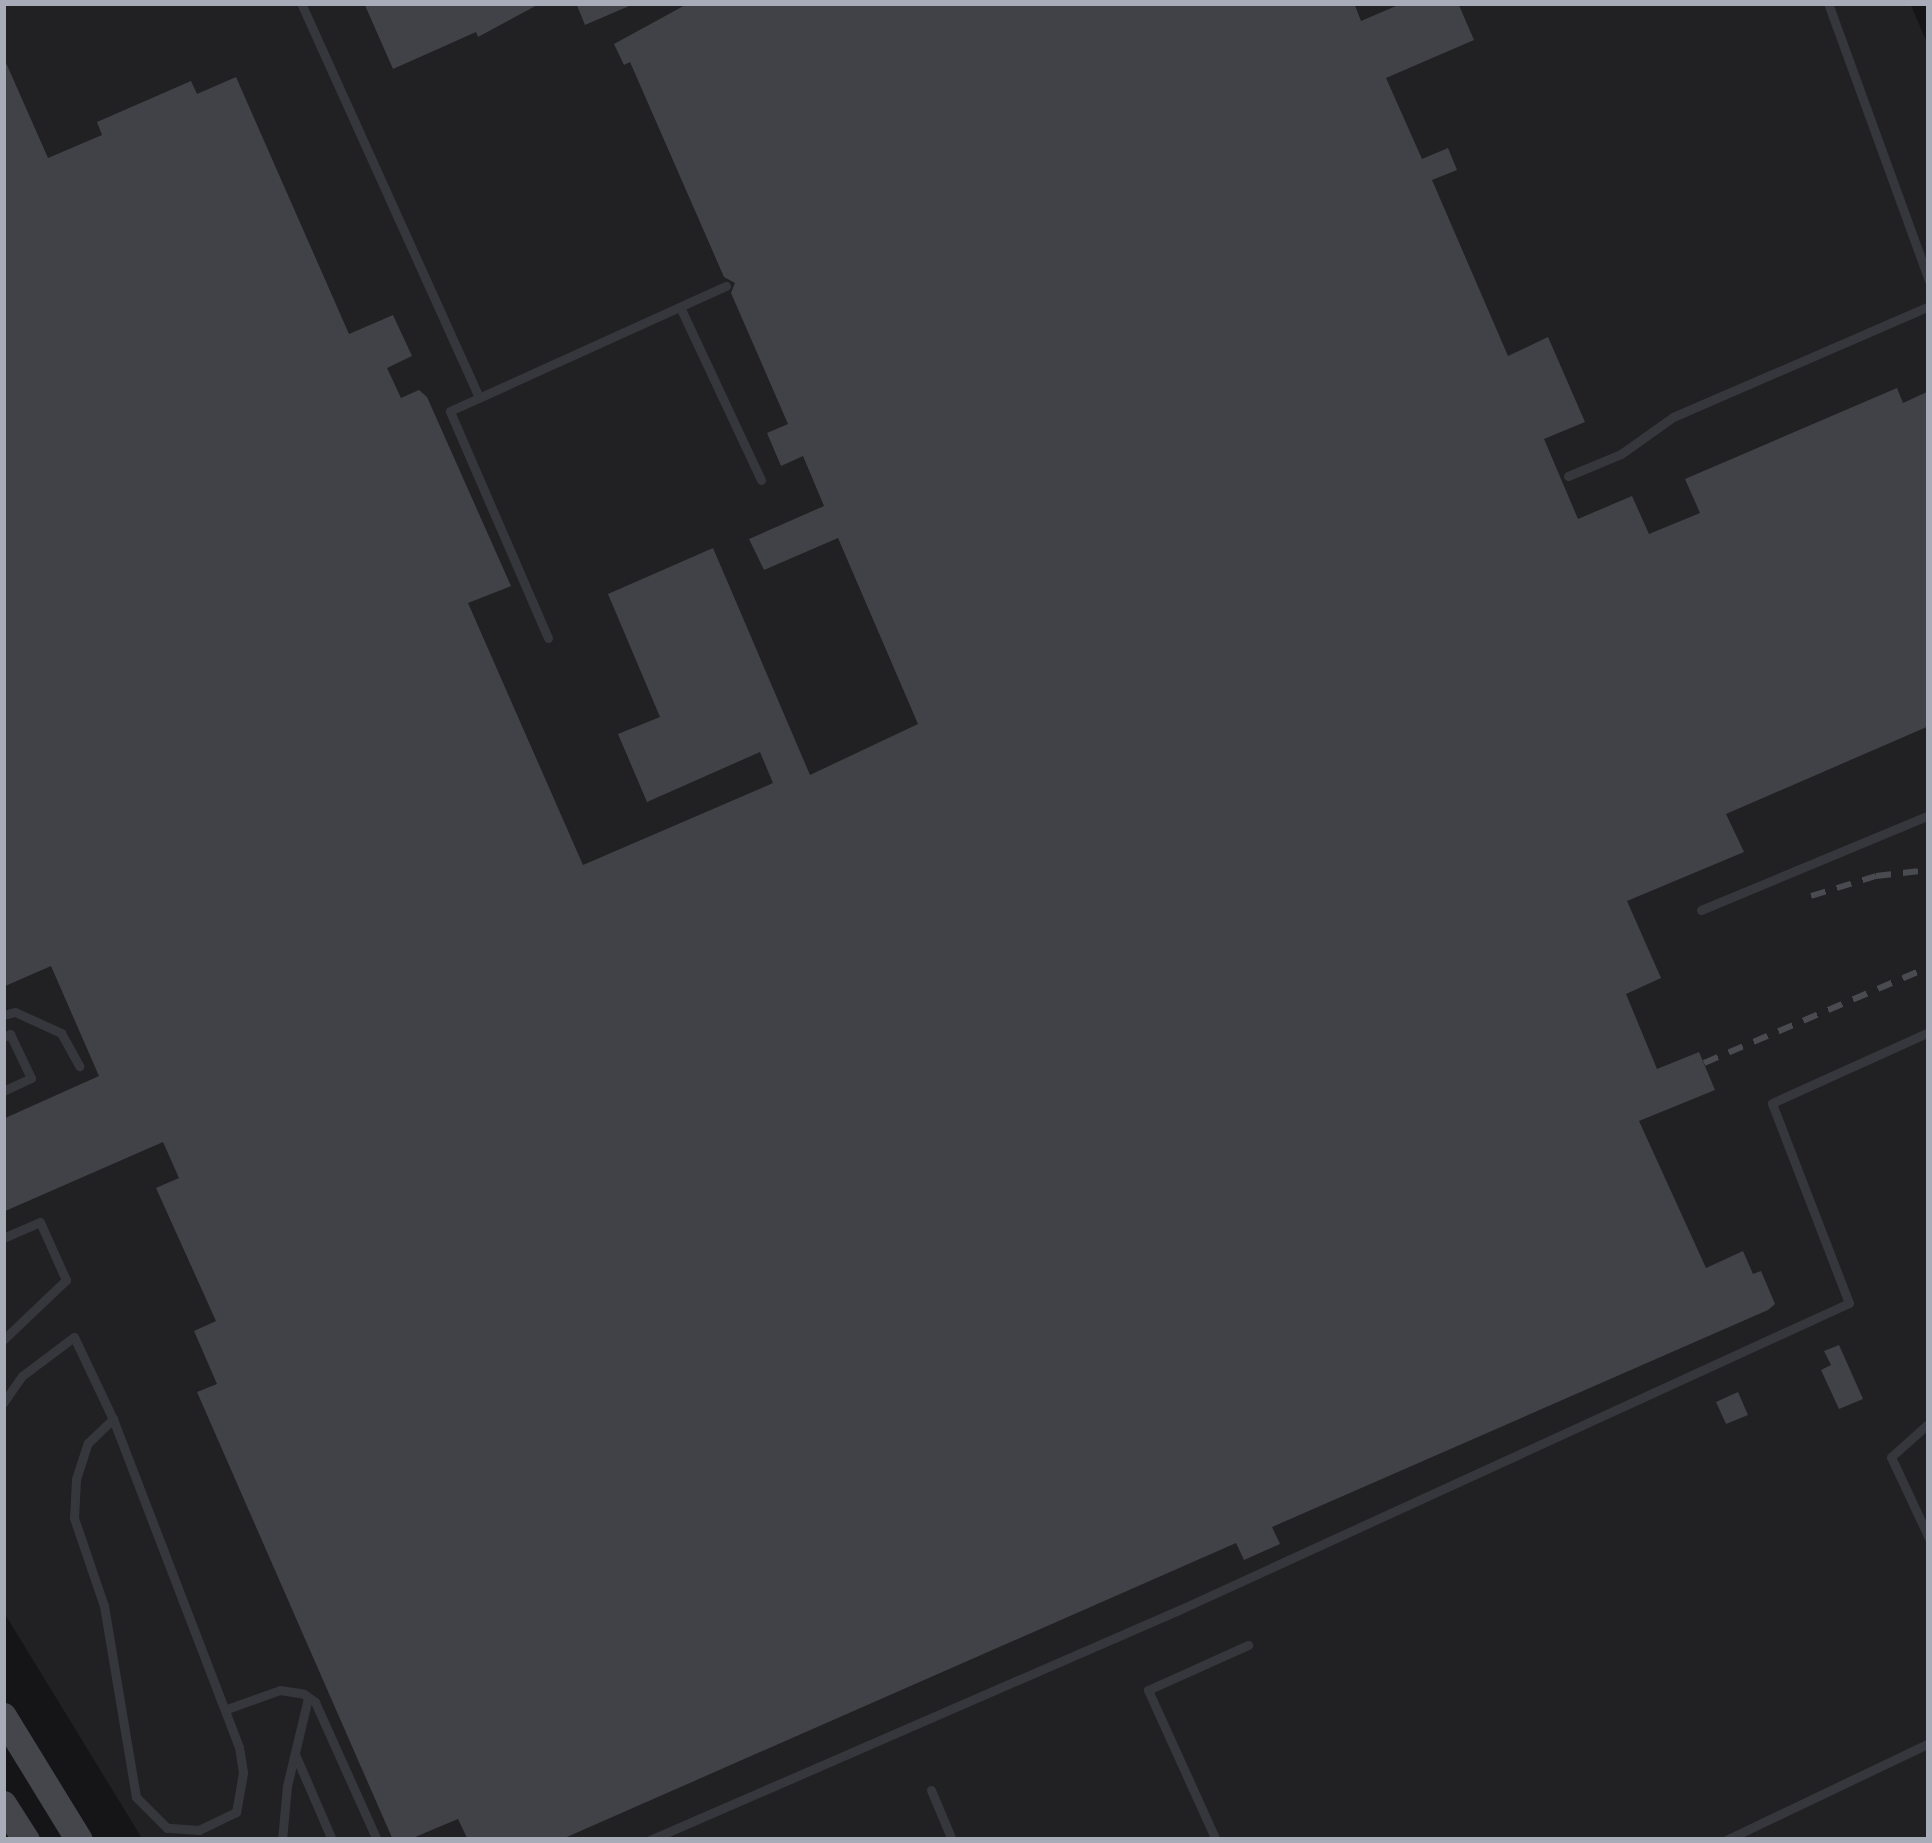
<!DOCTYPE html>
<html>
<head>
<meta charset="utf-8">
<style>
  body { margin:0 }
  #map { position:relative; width:1932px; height:1843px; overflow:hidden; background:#151517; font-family:Rubik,sans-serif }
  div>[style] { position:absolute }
  .built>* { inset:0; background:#212124 }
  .building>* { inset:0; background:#414247 }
  .lane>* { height:9px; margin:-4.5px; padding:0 4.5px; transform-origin:4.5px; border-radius:4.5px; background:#36373c }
  .secondary>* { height:27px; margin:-13.5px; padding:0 13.5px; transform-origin:13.5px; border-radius:13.5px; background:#44464c }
  .rail>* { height:6px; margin-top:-3px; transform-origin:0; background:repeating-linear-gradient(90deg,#494b51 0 15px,transparent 0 27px) }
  span { translate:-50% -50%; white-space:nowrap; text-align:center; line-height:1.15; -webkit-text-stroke:9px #101012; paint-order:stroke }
  .frame { position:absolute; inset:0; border:6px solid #a7acb8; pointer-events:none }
</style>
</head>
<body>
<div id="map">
  <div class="built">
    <i style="clip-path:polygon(3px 3px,1910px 3px,1929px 47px,1929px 1840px,143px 1840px,3px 1611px)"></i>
  </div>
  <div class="building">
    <i style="clip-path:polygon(364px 3px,541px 3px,478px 37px,476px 32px,393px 69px)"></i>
    <i style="clip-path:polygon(576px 3px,636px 3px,585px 25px)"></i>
    <i style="clip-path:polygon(689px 3px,1354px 3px,1361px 21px,1403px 3px,1458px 3px,1474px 40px,1386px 78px,1422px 159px,1448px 148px,1457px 170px,1432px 180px,1508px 356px,1548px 337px,1585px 422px,1544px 439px,1578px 519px,1632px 496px,1649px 534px,1700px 513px,1685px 479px,1897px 388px,1903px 403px,1929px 391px,1929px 726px,1726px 814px,1744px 852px,1627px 901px,1661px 978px,1626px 994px,1657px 1069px,1699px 1052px,1715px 1090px,1639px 1121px,1706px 1268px,1743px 1251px,1753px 1274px,1761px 1271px,1775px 1304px,1768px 1310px,1272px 1527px,1280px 1544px,1244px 1560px,1236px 1543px,560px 1840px,468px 1840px,458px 1819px,408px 1840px,393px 1840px,197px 1392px,217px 1384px,194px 1331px,216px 1321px,156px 1188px,179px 1178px,163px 1142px,3px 1212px,3px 1119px,99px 1076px,51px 966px,3px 987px,3px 56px,48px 158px,102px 135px,97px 122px,191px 81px,197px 94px,236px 77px,349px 334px,393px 315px,412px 356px,387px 368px,401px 398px,419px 390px,427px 397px,511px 586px,468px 603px,583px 865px,773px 783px,760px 752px,647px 802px,618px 734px,660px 717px,608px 594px,713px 548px,810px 775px,918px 724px,838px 538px,764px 570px,749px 539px,824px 506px,803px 456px,781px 466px,767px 433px,788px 424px,731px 293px,735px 283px,724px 277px,630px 62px,624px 65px,614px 44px)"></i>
    <i style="clip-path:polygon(1839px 1345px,1863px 1399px,1839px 1409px,1821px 1370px,1831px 1365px,1824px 1351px)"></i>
    <i style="clip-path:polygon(1738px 1392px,1748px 1415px,1726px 1424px,1716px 1402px)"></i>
  </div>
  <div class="lane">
    <i style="left:301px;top:3px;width:433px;rotate:65.7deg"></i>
    <i style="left:1828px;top:3px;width:295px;rotate:70deg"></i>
    <i style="left:680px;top:307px;width:191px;rotate:64.9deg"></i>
    <i style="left:1568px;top:476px;width:57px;rotate:-22.5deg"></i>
    <i style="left:1621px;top:454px;width:64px;rotate:-35.4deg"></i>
    <i style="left:1673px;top:417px;width:279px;rotate:-23.4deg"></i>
    <i style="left:548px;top:638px;width:247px;rotate:-113.4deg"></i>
    <i style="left:450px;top:411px;width:303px;rotate:-24.4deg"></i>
    <i style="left:1701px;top:910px;width:247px;rotate:-22.6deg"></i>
    <i style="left:3px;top:1015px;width:12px;rotate:-14deg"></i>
    <i style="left:15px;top:1012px;width:51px;rotate:24.5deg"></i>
    <i style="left:61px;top:1033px;width:38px;rotate:61deg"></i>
    <i style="left:3px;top:1037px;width:8px;rotate:-23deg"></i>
    <i style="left:10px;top:1034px;width:49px;rotate:64.5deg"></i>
    <i style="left:31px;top:1078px;width:31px;rotate:155deg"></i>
    <i style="left:3px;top:1238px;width:40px;rotate:-23.4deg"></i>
    <i style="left:40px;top:1222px;width:64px;rotate:65.9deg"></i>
    <i style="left:66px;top:1280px;width:87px;rotate:136.4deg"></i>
    <i style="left:3px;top:1403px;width:33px;rotate:-55deg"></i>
    <i style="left:22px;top:1376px;width:65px;rotate:-36.9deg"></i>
    <i style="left:74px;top:1337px;width:91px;rotate:64.6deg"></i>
    <i style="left:113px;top:1419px;width:351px;rotate:69deg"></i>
    <i style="left:239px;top:1747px;width:26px;rotate:81deg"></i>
    <i style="left:243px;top:1773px;width:40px;rotate:100deg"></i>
    <i style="left:236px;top:1812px;width:41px;rotate:154.1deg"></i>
    <i style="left:199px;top:1830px;width:32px;rotate:-176deg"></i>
    <i style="left:167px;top:1828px;width:44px;rotate:-135deg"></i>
    <i style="left:136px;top:1797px;width:194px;rotate:-99.5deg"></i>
    <i style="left:104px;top:1606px;width:93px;rotate:-108.8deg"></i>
    <i style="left:74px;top:1518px;width:39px;rotate:-87deg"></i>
    <i style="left:76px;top:1479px;width:38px;rotate:-72deg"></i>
    <i style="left:88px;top:1443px;width:35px;rotate:-44deg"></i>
    <i style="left:1929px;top:1423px;width:51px;rotate:138.2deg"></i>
    <i style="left:1891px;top:1457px;width:89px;rotate:64.9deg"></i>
    <i style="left:227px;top:1709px;width:56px;rotate:-19.7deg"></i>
    <i style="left:280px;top:1690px;width:24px;rotate:9deg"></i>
    <i style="left:304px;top:1694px;width:14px;rotate:36deg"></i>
    <i style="left:315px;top:1702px;width:151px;rotate:65.8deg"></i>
    <i style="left:295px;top:1754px;width:94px;rotate:66.7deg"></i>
    <i style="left:931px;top:1790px;width:54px;rotate:67.2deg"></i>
    <i style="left:282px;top:1840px;width:54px;rotate:-84.7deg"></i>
    <i style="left:287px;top:1786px;width:90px;rotate:-76.6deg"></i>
    <i style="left:650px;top:1840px;width:577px;rotate:-23.5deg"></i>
    <i style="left:1179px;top:1610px;width:737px;rotate:-24.62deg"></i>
    <i style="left:1849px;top:1303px;width:214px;rotate:-111.1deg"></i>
    <i style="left:1772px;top:1103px;width:172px;rotate:-24.3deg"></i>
    <i style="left:1216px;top:1840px;width:165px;rotate:-114.4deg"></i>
    <i style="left:1148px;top:1690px;width:110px;rotate:-24.2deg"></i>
    <i style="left:1726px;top:1840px;width:225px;rotate:-25.5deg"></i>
  </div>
  <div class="secondary">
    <i style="left:3px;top:1716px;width:145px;rotate:58.5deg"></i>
    <i style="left:3px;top:1804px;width:43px;rotate:57.4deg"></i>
  </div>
  <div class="rail">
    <i style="left:1811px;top:896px;width:68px;rotate:-17.1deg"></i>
    <i style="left:1876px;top:876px;width:53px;rotate:-6.5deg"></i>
    <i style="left:1704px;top:1063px;width:245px;rotate:-23.1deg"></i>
  </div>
  <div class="frame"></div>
</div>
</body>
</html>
